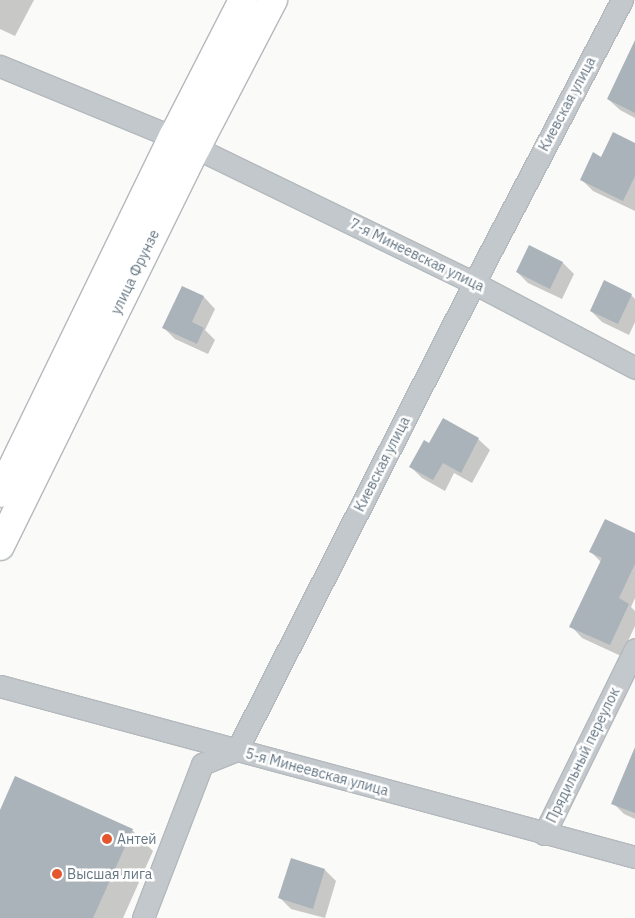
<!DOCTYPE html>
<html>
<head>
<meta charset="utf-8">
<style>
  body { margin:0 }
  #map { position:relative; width:635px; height:918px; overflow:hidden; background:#fafaf8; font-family:"IBM Plex Sans",sans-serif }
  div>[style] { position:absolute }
  .shadow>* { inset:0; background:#0003 }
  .building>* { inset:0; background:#aab3b9 }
  .roads { filter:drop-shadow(1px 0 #b4b9bd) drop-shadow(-1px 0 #b4b9bd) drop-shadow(0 1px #b4b9bd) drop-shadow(0 -1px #b4b9bd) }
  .street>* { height:21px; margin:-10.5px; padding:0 10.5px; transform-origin:10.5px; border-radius:10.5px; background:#c3c8cc }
  .highway>* { height:28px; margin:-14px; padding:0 14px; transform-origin:14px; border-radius:14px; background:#fff }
  .dots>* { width:14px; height:14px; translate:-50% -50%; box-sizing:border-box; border:2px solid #fff; border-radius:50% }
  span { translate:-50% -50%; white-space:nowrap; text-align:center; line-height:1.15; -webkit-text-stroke:5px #fff; paint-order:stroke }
  .street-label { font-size:14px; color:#657683 }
  .poi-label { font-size:14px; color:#657683 }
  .left { translate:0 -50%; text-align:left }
</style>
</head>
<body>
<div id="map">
  <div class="shadow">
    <i style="clip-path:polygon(0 0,34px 0,15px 36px,0 29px)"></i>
    <i style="clip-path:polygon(635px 72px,635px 118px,620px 110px,608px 99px)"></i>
    <i style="clip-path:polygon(635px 144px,635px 211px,593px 191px,582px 180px,602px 158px)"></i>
    <i style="clip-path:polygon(529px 247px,563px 263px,574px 274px,562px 299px,528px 283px,517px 272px)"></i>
    <i style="clip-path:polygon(182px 287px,204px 297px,215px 309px,205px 330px,215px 340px,208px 354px,175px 339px,164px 328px)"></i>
    <i style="clip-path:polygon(631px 295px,635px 299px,635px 322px,629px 335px,602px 322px,591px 311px)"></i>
    <i style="clip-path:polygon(478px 439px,490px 450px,472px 483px,454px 473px,445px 491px,422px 478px,411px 467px,430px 445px)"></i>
    <i style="clip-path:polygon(635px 534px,635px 598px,631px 607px,635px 611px,635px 626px,621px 656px,582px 638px,571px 626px,601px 562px,591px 552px)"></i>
    <i style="clip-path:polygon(635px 763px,635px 819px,624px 814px,613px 803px)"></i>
    <i style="clip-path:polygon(16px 778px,132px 830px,153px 851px,123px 918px,0 918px,0 813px)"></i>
    <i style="clip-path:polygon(325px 870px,336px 881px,325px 918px,291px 909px,280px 898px)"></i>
  </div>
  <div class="building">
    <i style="clip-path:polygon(635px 40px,635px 113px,607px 99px)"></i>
    <i style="clip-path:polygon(613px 132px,635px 143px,635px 176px,623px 201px,580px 180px,593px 152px,601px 157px)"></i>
    <i style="clip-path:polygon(529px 245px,563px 262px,550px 289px,516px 272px)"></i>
    <i style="clip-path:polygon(604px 280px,632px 294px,618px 324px,590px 311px)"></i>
    <i style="clip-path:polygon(182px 286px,204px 296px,192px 322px,204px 328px,197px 344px,162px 328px)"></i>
    <i style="clip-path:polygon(443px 418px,479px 438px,461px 473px,443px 463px,433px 480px,409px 467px,424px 440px,429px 443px)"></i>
    <i style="clip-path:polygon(605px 519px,635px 533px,635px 564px,619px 598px,629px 604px,610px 645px,569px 627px,602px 558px,589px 552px)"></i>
    <i style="clip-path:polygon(635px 747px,635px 813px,611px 804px)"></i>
    <i style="clip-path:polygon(15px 776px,133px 829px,93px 918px,0 918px,0 810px)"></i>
    <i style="clip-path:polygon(291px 858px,325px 869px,313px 909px,278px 898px)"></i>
  </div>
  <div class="roads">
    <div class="street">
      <i style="left:0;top:66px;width:187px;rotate:22.3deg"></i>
      <i style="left:196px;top:148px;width:309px;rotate:25.9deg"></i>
      <i style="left:474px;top:283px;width:182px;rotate:27.8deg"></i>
      <i style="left:0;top:686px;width:658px;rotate:15.07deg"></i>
      <i style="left:544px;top:834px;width:206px;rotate:-63.8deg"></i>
      <i style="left:143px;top:918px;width:165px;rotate:-69deg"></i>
      <i style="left:202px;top:764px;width:38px;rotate:-22deg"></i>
      <i style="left:237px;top:750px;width:524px;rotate:-63.09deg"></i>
      <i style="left:474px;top:283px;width:319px;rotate:-62.4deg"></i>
    </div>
    <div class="highway">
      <i style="left:0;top:493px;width:396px;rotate:-64.1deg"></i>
      <i style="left:173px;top:137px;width:154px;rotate:-62.9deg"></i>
      <i style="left:0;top:546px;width:444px;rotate:-63.8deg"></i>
      <i style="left:196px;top:148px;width:167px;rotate:-62.5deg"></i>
    </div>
  </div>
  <div class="dots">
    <i style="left:107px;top:839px;background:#e4572e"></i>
    <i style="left:57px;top:874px;background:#e4572e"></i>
  </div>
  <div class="street-label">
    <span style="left:567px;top:104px;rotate:-62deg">Киевская улица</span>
    <span style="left:417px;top:255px;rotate:26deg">7-я Минеевская улица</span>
    <span style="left:135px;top:272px;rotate:-64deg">улица Фрунзе</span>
    <span style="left:382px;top:464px;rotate:-63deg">Киевская улица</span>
    <span style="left:583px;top:755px;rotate:-64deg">Прядильный переулок</span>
    <span style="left:317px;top:772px;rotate:15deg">5-я Минеевская улица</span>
  </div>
  <div class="poi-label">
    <span class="left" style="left:117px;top:839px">Антей</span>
    <span class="left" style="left:67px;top:874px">Высшая лига</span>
  </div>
</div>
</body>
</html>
